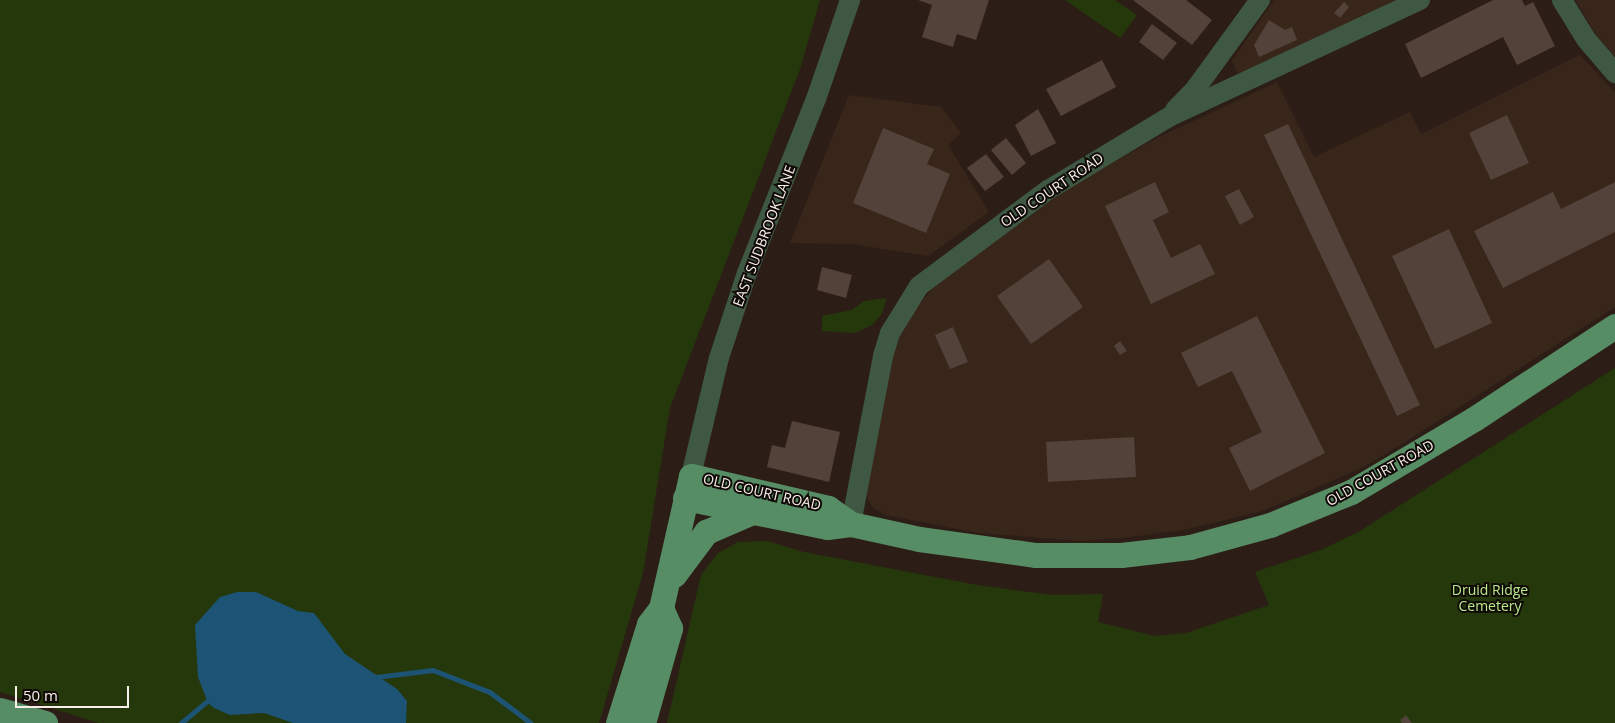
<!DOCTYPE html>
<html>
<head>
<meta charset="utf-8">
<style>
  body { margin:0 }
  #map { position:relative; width:1615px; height:723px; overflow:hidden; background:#2c1e16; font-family:"Open Sans",sans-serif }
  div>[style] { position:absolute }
  .built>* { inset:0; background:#39261a }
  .green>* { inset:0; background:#24380b }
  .water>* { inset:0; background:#1d5374 }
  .stream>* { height:4.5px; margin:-2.25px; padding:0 2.25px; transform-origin:2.25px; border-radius:2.25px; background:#1d5374 }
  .building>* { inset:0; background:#524239 }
  .minor>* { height:20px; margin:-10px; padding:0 10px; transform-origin:10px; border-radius:10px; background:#3e5844 }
  .major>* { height:25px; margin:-12.5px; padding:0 12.5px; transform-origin:12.5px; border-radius:12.5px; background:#578d65 }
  span { translate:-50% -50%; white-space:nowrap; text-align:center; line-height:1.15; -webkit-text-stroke:4px #100a07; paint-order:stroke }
  .street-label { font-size:14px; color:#f9efea }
  .park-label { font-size:14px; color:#b9e98d }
  .scale { position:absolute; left:15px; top:686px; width:114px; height:22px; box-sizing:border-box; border:2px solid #f9efea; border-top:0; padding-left:6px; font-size:15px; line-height:18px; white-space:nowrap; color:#f9efea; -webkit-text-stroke:4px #100a07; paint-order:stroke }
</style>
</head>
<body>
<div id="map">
  <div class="built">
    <i style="clip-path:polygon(1274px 0,1398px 0,1243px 74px,1237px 72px,1232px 61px)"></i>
    <i style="clip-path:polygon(1576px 0,1615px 0,1615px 57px,1592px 29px)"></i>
    <i style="clip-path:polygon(1580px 55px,1615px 92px,1615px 307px,1413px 437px,1364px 467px,1263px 511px,1183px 530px,1130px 537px,1082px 541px,978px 533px,886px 515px,875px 509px,868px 500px,866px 492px,895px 346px,907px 320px,937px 283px,1067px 189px,1155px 139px,1277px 82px,1314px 157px,1410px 112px,1421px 134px)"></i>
    <i style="clip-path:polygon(849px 95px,941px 107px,961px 133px,948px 145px,989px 212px,928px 256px,852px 244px,790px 243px)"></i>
  </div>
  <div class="green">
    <i style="clip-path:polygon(0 0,820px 0,800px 69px,670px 408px,643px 573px,599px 723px,99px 723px,0 692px)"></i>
    <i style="clip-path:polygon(1065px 0,1115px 0,1137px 15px,1120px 38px)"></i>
    <i style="clip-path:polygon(887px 298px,881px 315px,872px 325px,855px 333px,822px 331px,822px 316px,852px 310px,864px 301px)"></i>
    <i style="clip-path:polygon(1615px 368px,1615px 723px,667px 723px,701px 575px,718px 553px,738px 542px,767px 541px,804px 552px,977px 585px,1052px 595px,1103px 594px,1098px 622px,1155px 636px,1186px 633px,1269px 605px,1255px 572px,1321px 550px,1360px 531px)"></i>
  </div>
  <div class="water">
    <i style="clip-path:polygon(237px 592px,256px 592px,298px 611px,314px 613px,345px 654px,397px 689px,407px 701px,406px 723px,293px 723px,264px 713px,230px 715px,214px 708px,208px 703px,198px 677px,195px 625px,220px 597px)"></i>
  </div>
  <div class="stream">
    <i style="left:376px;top:677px;width:57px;rotate:-7deg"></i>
    <i style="left:433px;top:670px;width:61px;rotate:21.1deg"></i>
    <i style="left:490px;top:692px;width:51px;rotate:37.1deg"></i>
    <i style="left:181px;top:723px;width:39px;rotate:-40deg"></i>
  </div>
  <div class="building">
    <i style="clip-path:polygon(918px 0,989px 0,976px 40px,957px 34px,953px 47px,922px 37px,932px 5px)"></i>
    <i style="clip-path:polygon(1133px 0,1186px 0,1212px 20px,1192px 45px)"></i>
    <i style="clip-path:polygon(1493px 0,1522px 0,1525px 6px,1533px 2px,1555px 46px,1517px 65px,1503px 37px,1421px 78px,1405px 44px)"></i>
    <i style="clip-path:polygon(1344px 2px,1349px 7px,1340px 18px,1334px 13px)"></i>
    <i style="clip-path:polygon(1269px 20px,1285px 30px,1292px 27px,1297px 40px,1259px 57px,1254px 45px)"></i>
    <i style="clip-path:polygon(1152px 24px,1177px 43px,1163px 60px,1139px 42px)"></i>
    <i style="clip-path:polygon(1102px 60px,1116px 87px,1061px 116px,1046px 89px)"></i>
    <i style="clip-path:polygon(1038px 109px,1056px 143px,1031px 156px,1015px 125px)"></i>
    <i style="clip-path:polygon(1507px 115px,1529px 163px,1491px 180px,1469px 133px)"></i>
    <i style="clip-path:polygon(1288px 124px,1420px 405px,1397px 416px,1264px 135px)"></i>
    <i style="clip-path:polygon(883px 128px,934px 149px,927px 164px,950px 174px,926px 233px,853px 203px)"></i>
    <i style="clip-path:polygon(1006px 138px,1026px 163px,1012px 175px,991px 150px)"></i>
    <i style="clip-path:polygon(986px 154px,1004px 177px,985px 191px,967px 168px)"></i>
    <i style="clip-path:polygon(1155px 182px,1169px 212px,1153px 220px,1171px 258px,1200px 244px,1215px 274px,1151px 304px,1105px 206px)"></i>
    <i style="clip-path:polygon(1615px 182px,1615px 232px,1503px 288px,1474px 231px,1553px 192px,1561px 209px)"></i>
    <i style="clip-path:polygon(1239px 189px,1254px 217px,1240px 225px,1225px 196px)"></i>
    <i style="clip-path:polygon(1449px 229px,1492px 323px,1435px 349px,1392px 256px)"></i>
    <i style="clip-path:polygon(1049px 259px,1083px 307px,1031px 344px,997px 296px)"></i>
    <i style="clip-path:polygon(822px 267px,852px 275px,846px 298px,817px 290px)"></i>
    <i style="clip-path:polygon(1257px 316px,1325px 453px,1250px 491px,1229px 448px,1262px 432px,1232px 371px,1198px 387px,1181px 353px)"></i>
    <i style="clip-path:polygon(953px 327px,968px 362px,950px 369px,935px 335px)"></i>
    <i style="clip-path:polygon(1120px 341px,1127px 351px,1120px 355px,1114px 346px)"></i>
    <i style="clip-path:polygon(792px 421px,840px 432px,829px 482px,767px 467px,772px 445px,785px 448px)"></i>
    <i style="clip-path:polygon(1134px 437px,1136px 477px,1048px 482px,1046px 442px)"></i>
    <i style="clip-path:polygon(1406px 715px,1412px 723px,1402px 723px,1400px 720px)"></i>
  </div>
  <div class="minor">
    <i style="left:1562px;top:0;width:46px;rotate:58.4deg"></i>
    <i style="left:1586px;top:39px;width:45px;rotate:49.5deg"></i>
    <i style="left:1175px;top:110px;width:30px;rotate:-46deg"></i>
    <i style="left:1196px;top:88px;width:109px;rotate:-54deg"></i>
    <i style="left:691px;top:476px;width:121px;rotate:-76.7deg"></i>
    <i style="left:719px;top:358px;width:89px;rotate:-71.8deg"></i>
    <i style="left:747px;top:273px;width:187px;rotate:-68.4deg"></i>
    <i style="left:816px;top:99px;width:105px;rotate:-71deg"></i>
    <i style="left:851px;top:524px;width:171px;rotate:-79.2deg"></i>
    <i style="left:883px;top:356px;width:24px;rotate:-73deg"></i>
    <i style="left:890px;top:333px;width:55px;rotate:-58.3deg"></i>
    <i style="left:919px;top:286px;width:161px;rotate:-36.7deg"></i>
    <i style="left:1048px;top:190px;width:141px;rotate:-31.1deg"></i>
    <i style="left:1169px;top:117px;width:277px;rotate:-25deg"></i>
  </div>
  <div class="major">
    <i style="left:685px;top:498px;width:145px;rotate:11.5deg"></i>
    <i style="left:827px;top:527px;width:24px;rotate:-7deg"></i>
    <i style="left:851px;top:524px;width:70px;rotate:12.4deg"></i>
    <i style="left:919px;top:539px;width:118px;rotate:7.8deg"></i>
    <i style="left:1036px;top:555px;width:85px"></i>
    <i style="left:1121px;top:555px;width:69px;rotate:-6.6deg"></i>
    <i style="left:1190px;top:547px;width:83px;rotate:-15.4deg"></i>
    <i style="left:1270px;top:525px;width:87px;rotate:-22.2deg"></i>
    <i style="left:1351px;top:492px;width:143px;rotate:-30.7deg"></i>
    <i style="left:1474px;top:419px;width:169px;rotate:-33.4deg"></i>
    <i style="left:674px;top:575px;width:54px;rotate:-53.3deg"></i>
    <i style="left:706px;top:532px;width:53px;rotate:-23.2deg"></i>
    <i style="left:0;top:710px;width:47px;rotate:16.1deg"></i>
    <i style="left:618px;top:723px;width:104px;rotate:-72.6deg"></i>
    <i style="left:649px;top:624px;width:20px;rotate:-53deg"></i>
    <i style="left:661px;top:608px;width:135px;rotate:-77.2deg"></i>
    <i style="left:691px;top:476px;width:141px;rotate:13.1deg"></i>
    <i style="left:828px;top:508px;width:28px;rotate:35deg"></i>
    <i style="left:643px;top:723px;width:99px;rotate:-74.1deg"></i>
    <i style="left:670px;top:628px;width:22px;rotate:-114deg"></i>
  </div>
  <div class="street-label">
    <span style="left:1052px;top:190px;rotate:-34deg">OLD COURT ROAD</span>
    <span style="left:764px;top:236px;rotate:-69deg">EAST SUDBROOK LANE</span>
    <span style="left:1380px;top:473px;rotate:-29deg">OLD COURT ROAD</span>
    <span style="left:762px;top:492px;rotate:13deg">OLD COURT ROAD</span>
  </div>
  <div class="park-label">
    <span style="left:1490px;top:598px">Druid Ridge<br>Cemetery</span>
  </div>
  <div class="scale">50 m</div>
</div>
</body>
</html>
